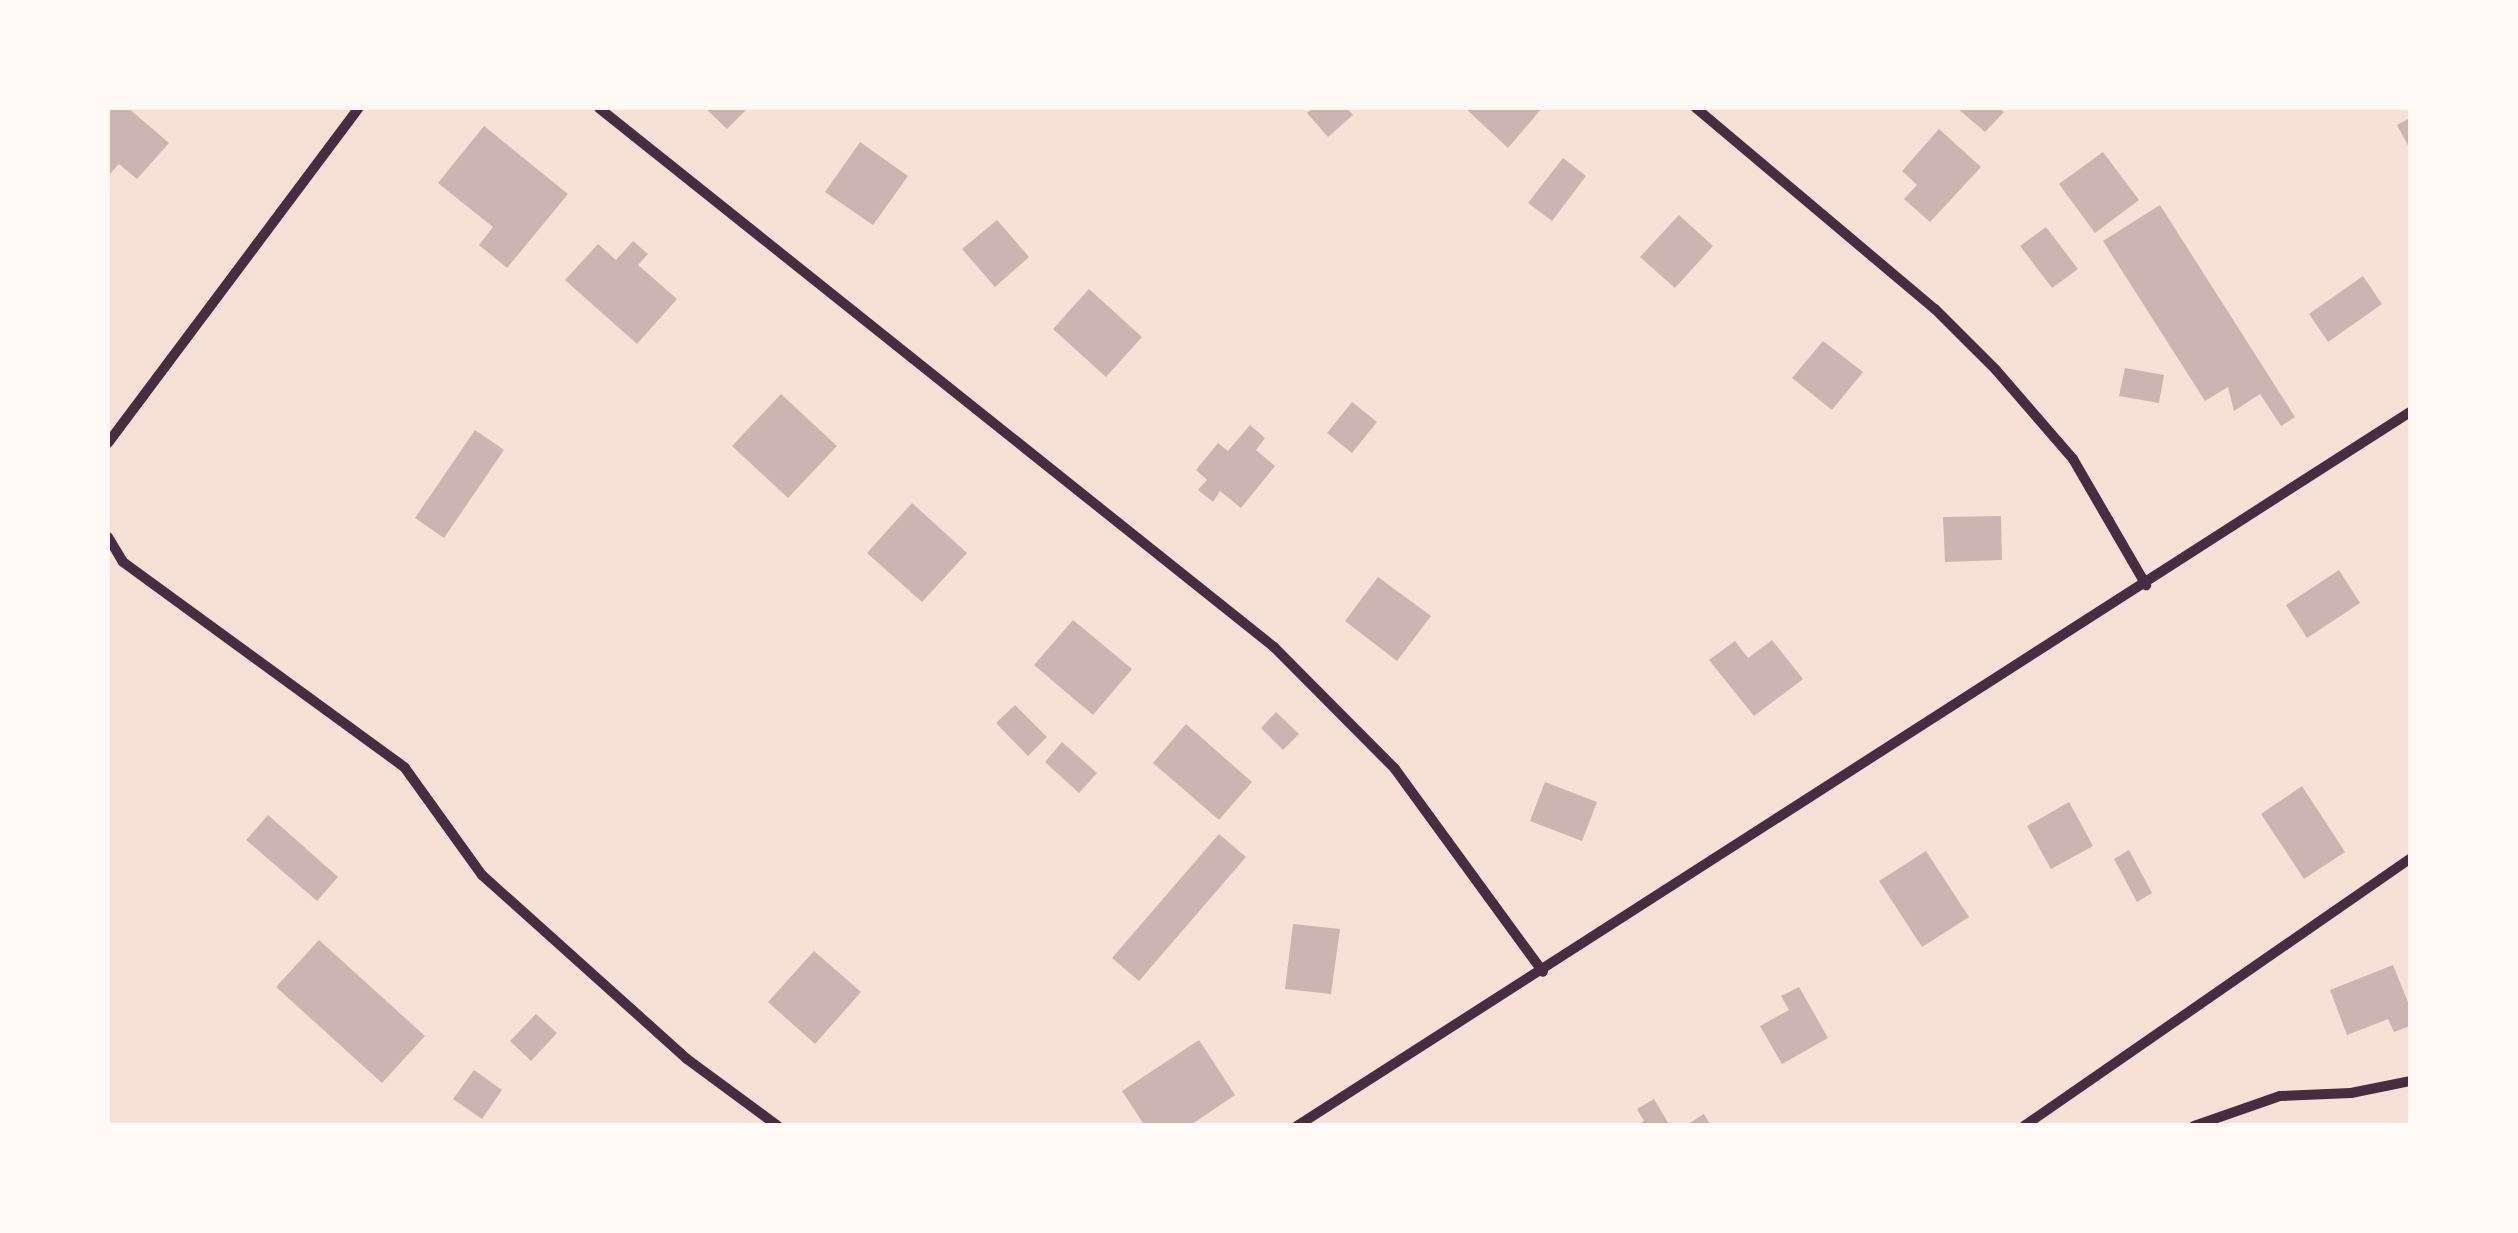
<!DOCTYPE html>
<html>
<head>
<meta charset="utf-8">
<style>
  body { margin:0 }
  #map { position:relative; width:2518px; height:1233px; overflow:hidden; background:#f7e1d7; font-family:"Zilla Slab",serif }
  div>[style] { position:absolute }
  .building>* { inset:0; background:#ccb4b1 }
  .minor>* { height:10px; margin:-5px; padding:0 5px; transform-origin:5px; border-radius:5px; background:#4a2c40 }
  span { translate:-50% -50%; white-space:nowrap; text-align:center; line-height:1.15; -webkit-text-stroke:8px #fffaf5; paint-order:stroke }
  .frame { position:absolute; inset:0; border:110px solid #fffaf5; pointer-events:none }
</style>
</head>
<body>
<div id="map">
  <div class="building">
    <i style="clip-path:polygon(108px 108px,128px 108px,169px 143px,137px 179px,119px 164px,108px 176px)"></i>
    <i style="clip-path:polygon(705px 108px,748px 108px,727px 129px)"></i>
    <i style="clip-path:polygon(1313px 108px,1347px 108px,1353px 115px,1328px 137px,1307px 113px)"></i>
    <i style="clip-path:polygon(1465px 108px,1542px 108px,1508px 148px)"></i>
    <i style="clip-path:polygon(1957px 108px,1999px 108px,2004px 112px,1985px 132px)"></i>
    <i style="clip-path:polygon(2410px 118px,2410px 149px,2397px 125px)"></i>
    <i style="clip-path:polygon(484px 126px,568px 194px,507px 268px,479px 245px,493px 227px,438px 183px)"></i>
    <i style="clip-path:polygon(1939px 129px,1981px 167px,1930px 222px,1904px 199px,1917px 185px,1902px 171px)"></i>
    <i style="clip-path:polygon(860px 142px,908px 176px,873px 225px,825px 192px)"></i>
    <i style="clip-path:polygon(2103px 152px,2139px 200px,2095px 233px,2059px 184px)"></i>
    <i style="clip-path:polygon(1563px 158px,1586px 176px,1552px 221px,1528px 203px)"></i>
    <i style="clip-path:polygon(2160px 205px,2295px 417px,2281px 426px,2260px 394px,2234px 411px,2228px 387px,2205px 401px,2103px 241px)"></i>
    <i style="clip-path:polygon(1679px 215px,1713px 246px,1675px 288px,1640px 257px)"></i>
    <i style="clip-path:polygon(997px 220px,1029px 257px,995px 287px,962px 249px)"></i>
    <i style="clip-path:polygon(2046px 227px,2078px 269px,2052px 288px,2020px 246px)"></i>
    <i style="clip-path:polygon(633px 241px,648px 254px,638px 265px,677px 299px,637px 344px,565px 280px,598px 244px,616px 260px)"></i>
    <i style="clip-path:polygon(2363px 276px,2382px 304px,2328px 342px,2309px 314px)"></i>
    <i style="clip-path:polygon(1089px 289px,1142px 337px,1106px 377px,1053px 329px)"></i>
    <i style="clip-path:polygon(1823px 341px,1863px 372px,1832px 410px,1792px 378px)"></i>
    <i style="clip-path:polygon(2125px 368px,2164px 375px,2159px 403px,2119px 396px)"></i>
    <i style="clip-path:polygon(781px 394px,837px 446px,788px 498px,732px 446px)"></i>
    <i style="clip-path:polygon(1352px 402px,1377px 422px,1352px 453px,1327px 433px)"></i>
    <i style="clip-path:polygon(1250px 425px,1265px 438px,1256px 450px,1275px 466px,1241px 508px,1220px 491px,1213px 502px,1198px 490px,1207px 480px,1196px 470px,1218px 443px,1228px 451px)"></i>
    <i style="clip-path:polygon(475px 430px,504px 450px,444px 538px,415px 518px)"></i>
    <i style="clip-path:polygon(912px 503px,967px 553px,922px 602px,867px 553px)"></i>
    <i style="clip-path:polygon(2001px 516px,2002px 560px,1945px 562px,1943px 517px)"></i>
    <i style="clip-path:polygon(2339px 570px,2360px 603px,2307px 638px,2286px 605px)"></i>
    <i style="clip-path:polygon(1378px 577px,1431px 616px,1397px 661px,1345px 621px)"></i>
    <i style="clip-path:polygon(1073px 620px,1132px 669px,1093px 715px,1034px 665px)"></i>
    <i style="clip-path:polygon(1772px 640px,1803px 679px,1754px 716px,1709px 660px,1735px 641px,1748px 658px)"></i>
    <i style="clip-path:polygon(1015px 705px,1047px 737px,1028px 756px,996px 723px)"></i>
    <i style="clip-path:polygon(1276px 712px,1299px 734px,1283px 750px,1261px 728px)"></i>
    <i style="clip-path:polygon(1186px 724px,1252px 782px,1219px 820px,1153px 763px)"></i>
    <i style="clip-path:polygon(1062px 742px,1097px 773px,1079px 793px,1045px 762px)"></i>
    <i style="clip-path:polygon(1545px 782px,1597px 802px,1582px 841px,1530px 821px)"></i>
    <i style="clip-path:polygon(2302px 786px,2345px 852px,2304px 879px,2261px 814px)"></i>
    <i style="clip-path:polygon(2069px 802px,2093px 846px,2051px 869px,2027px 826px)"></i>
    <i style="clip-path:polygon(268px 815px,338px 877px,317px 901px,246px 840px)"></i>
    <i style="clip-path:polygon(1219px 834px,1246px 857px,1139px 981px,1112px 958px)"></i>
    <i style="clip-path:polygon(2129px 850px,2152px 893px,2137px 902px,2114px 859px)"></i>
    <i style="clip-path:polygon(1926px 851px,1969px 917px,1922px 947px,1879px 881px)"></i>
    <i style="clip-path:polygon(1293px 924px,1340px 929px,1331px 994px,1285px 989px)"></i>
    <i style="clip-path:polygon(319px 940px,425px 1036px,382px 1083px,276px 987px)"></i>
    <i style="clip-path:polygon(814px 951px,861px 992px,815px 1044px,768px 1002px)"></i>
    <i style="clip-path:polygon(2393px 965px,2410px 1007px,2410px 1026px,2394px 1032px,2388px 1019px,2347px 1035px,2330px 990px)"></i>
    <i style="clip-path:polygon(1799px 987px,1828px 1038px,1782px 1064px,1760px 1026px,1789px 1010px,1781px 996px)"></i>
    <i style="clip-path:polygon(536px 1014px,557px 1033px,531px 1061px,510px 1041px)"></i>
    <i style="clip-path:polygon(1199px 1040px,1235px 1095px,1189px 1126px,1145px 1126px,1122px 1091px)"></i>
    <i style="clip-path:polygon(474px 1070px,502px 1090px,482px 1119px,453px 1099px)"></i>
    <i style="clip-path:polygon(1654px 1099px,1670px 1126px,1636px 1126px,1644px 1121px,1637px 1109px)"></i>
    <i style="clip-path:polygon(1704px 1114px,1711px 1126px,1685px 1126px)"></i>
  </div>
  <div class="minor">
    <i style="left:599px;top:108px;width:864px;rotate:38.61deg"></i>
    <i style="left:1274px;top:647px;width:172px;rotate:45.2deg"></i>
    <i style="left:1395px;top:769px;width:251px;rotate:53.9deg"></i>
    <i style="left:1696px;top:108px;width:312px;rotate:40.1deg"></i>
    <i style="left:1935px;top:309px;width:86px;rotate:45deg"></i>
    <i style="left:1996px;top:370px;width:118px;rotate:49.1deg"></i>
    <i style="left:2073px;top:459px;width:146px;rotate:59.9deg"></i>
    <i style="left:108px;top:443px;width:419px;rotate:-53.2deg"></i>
    <i style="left:108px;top:537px;width:29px;rotate:59deg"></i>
    <i style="left:123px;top:562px;width:349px;rotate:36.1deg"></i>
    <i style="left:405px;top:768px;width:132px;rotate:54.3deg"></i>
    <i style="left:482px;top:875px;width:275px;rotate:41.9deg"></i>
    <i style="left:687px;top:1059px;width:113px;rotate:36.4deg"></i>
    <i style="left:1297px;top:1126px;width:1322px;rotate:-32.68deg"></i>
    <i style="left:2024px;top:1126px;width:469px;rotate:-34.7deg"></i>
    <i style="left:2194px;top:1126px;width:91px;rotate:-19.2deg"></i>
    <i style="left:2280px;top:1096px;width:71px;rotate:-2.4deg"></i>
    <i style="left:2351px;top:1093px;width:60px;rotate:-11.5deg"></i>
  </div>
  <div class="frame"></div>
</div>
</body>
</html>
